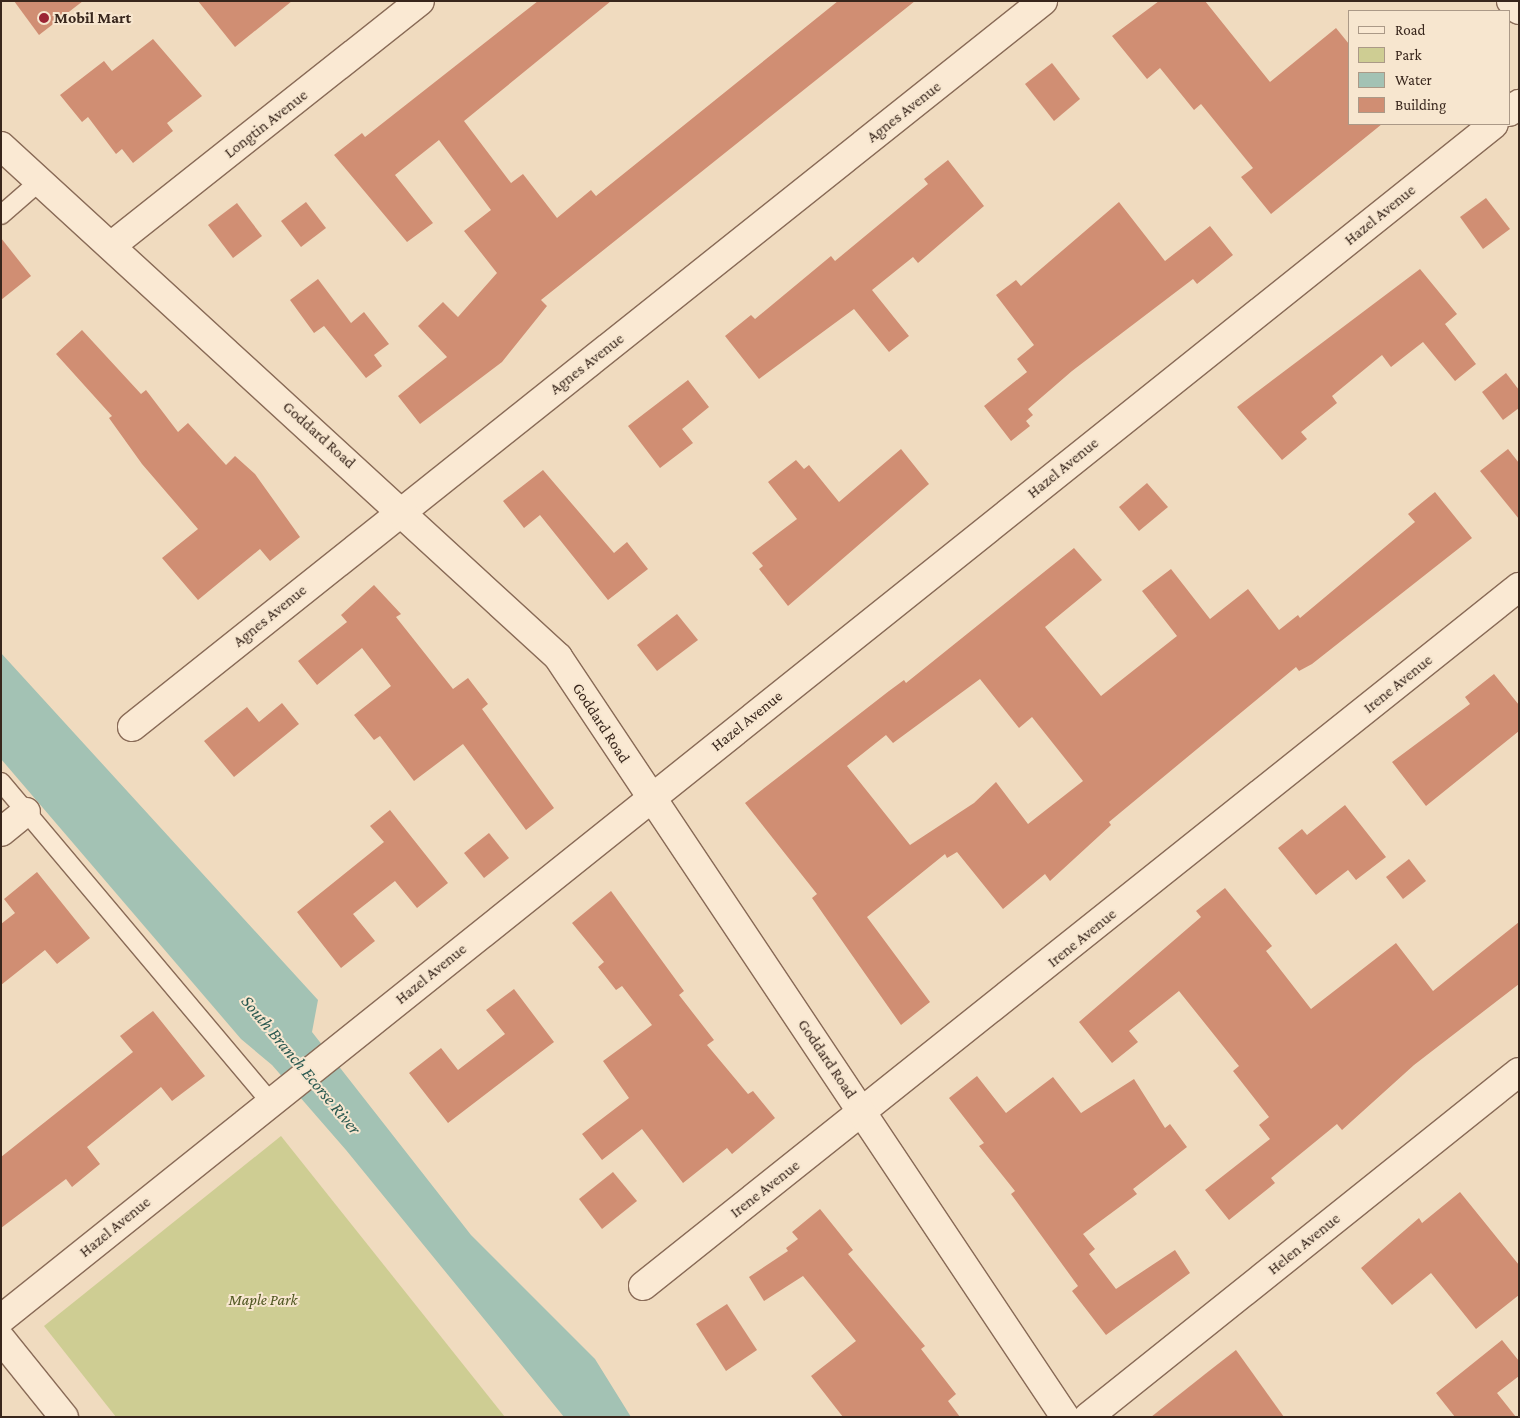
<!DOCTYPE html>
<html>
<head>
<meta charset="utf-8">
<style>
  body { margin:0 }
  #map { position:relative; width:1520px; height:1418px; overflow:hidden; background:#f0dbbf; font-family:"Crimson Pro",serif }
  div>[style] { position:absolute }
  .green>* { inset:0; background:#cecd93 }
  .water>* { inset:0; background:#a3c2b4 }
  .building>* { inset:0; background:#d08e73 }
  .roads { filter:drop-shadow(1px 0 #896b57) drop-shadow(-1px 0 #896b57) drop-shadow(0 1px #896b57) drop-shadow(0 -1px #896b57) }
  .service>* { height:18px; margin:-9px; padding:0 9px; transform-origin:9px; border-radius:9px; background:#fae9d3 }
  .minor>* { height:28px; margin:-14px; padding:0 14px; transform-origin:14px; border-radius:14px; background:#fae9d3 }
  .tertiary>* { height:28px; margin:-14px; padding:0 14px; transform-origin:14px; border-radius:14px; background:#fae9d3 }
  .dots>* { width:14px; height:14px; translate:-50% -50%; box-sizing:border-box; border:2px solid #f7e6cf; border-radius:50% }
  span { translate:-50% -50%; white-space:nowrap; text-align:center; line-height:1.15; -webkit-text-stroke:4px #f7e6cf; paint-order:stroke }
  .poi-label { font-size:16px; color:#38261c; font-weight:700 }
  .left { translate:0 -50%; text-align:left }
  .street-label { font-size:16px; color:#38261c }
  .park-label { font-size:16px; color:#4f5621; font-style:italic }
  .water-label { font-size:18px; color:#2a5950; font-style:italic }
  .frame { position:absolute; inset:0; border:2px solid #38261c; pointer-events:none }
  .legend { position:absolute; left:1348px; top:10px; width:162px; height:115px; box-sizing:border-box; background:#f7e6cf; border:1px solid #ab9987; margin:0; padding:6px 9px; list-style:none; font-size:15px; color:#38261c }
  .legend li { display:flex; align-items:center; gap:10px; height:25px }
  .legend b { width:25px; border:1px solid #ab9987 }
</style>
</head>
<body>
<div id="map">
  <div class="green">
    <i style="clip-path:polygon(281px 1136px,505px 1417px,116px 1417px,44px 1326px)"></i>
  </div>
  <div class="water">
    <i style="clip-path:polygon(1px 653px,318px 1000px,312px 1032px,471px 1235px,595px 1359px,631px 1417px,564px 1417px,346px 1150px,272px 1065px,241px 1039px,1px 759px)"></i>
  </div>
  <div class="building">
    <i style="clip-path:polygon(14px 1px,83px 1px,39px 35px)"></i>
    <i style="clip-path:polygon(198px 1px,292px 1px,235px 47px)"></i>
    <i style="clip-path:polygon(538px 1px,611px 1px,464px 121px,511px 183px,523px 174px,557px 218px,591px 190px,596px 196px,838px 1px,915px 1px,541px 300px,547px 306px,502px 362px,420px 424px,398px 396px,447px 357px,418px 326px,443px 302px,458px 317px,497px 273px,464px 231px,491px 210px,439px 140px,395px 175px,433px 223px,407px 242px,334px 155px,362px 133px,365px 137px)"></i>
    <i style="clip-path:polygon(1159px 1px,1205px 1px,1270px 82px,1336px 28px,1349px 44px,1349px 124px,1382px 124px,1271px 214px,1241px 177px,1253px 168px,1201px 104px,1194px 110px,1160px 68px,1147px 79px,1112px 36px)"></i>
    <i style="clip-path:polygon(153px 39px,202px 96px,167px 123px,173px 131px,133px 163px,122px 149px,116px 154px,88px 117px,82px 122px,60px 95px,104px 61px,112px 71px)"></i>
    <i style="clip-path:polygon(1052px 63px,1080px 99px,1054px 121px,1025px 84px)"></i>
    <i style="clip-path:polygon(948px 160px,984px 206px,918px 263px,913px 257px,872px 290px,909px 336px,889px 352px,854px 309px,759px 379px,725px 336px,751px 315px,755px 319px,831px 256px,835px 261px,928px 184px,924px 179px)"></i>
    <i style="clip-path:polygon(1486px 198px,1510px 229px,1483px 249px,1460px 217px)"></i>
    <i style="clip-path:polygon(306px 202px,326px 228px,301px 247px,281px 221px)"></i>
    <i style="clip-path:polygon(1119px 202px,1165px 261px,1210px 226px,1233px 255px,1197px 284px,1193px 279px,1072px 371px,1028px 409px,1033px 415px,1026px 421px,1030px 426px,1011px 441px,984px 406px,1027px 372px,1017px 359px,1034px 345px,996px 295px,1016px 280px,1021px 286px)"></i>
    <i style="clip-path:polygon(237px 203px,262px 236px,233px 258px,208px 225px)"></i>
    <i style="clip-path:polygon(1px 238px,31px 276px,1px 300px)"></i>
    <i style="clip-path:polygon(1420px 269px,1457px 314px,1445px 324px,1476px 364px,1455px 381px,1423px 342px,1391px 367px,1382px 355px,1332px 396px,1337px 403px,1301px 432px,1307px 439px,1282px 460px,1237px 407px)"></i>
    <i style="clip-path:polygon(318px 279px,351px 323px,364px 312px,389px 344px,374px 355px,382px 366px,366px 378px,324px 326px,314px 333px,290px 300px)"></i>
    <i style="clip-path:polygon(82px 330px,141px 394px,146px 390px,178px 432px,188px 423px,226px 465px,235px 456px,255px 474px,300px 537px,270px 561px,260px 549px,198px 600px,162px 558px,198px 529px,142px 464px,109px 418px,112px 416px,56px 354px)"></i>
    <i style="clip-path:polygon(1506px 373px,1519px 390px,1519px 408px,1503px 420px,1482px 392px)"></i>
    <i style="clip-path:polygon(688px 380px,709px 407px,682px 429px,693px 443px,660px 468px,628px 426px)"></i>
    <i style="clip-path:polygon(901px 449px,929px 484px,788px 606px,759px 569px,763px 566px,752px 553px,797px 519px,768px 482px,796px 460px,804px 469px,809px 465px,839px 502px)"></i>
    <i style="clip-path:polygon(1508px 449px,1519px 463px,1519px 519px,1480px 471px)"></i>
    <i style="clip-path:polygon(543px 470px,614px 553px,627px 542px,648px 569px,608px 600px,540px 515px,524px 528px,503px 501px)"></i>
    <i style="clip-path:polygon(1147px 483px,1168px 507px,1139px 531px,1119px 507px)"></i>
    <i style="clip-path:polygon(evenodd,1435px 492px,1472px 538px,1312px 664px,1299px 671px,1296px 667px,1109px 822px,1111px 825px,1050px 881px,1045px 874px,1003px 909px,957px 852px,947px 858px,945px 854px,867px 917px,930px 1002px,901px 1025px,812px 898px,817px 894px,745px 803px,889px 691px,904px 680px,906px 683px,1074px 548px,1102px 580px,1045px 627px,1101px 696px,1177px 636px,1142px 591px,1171px 569px,1210px 619px,1248px 589px,1279px 630px,1298px 615px,1300px 618px,1415px 522px,1408px 514px,1435px 492px,980px 679px,1019px 728px,1032px 717px,1083px 781px,1028px 824px,996px 782px,974px 803px,910px 845px,847px 766px,886px 735px,893px 743px,980px 679px)"></i>
    <i style="clip-path:polygon(374px 585px,401px 614px,396px 617px,453px 689px,468px 678px,488px 704px,482px 709px,554px 808px,526px 830px,463px 744px,414px 781px,380px 736px,374px 740px,354px 715px,391px 686px,362px 648px,317px 685px,298px 661px,347px 622px,341px 615px)"></i>
    <i style="clip-path:polygon(677px 614px,698px 640px,657px 671px,637px 645px)"></i>
    <i style="clip-path:polygon(1494px 674px,1519px 705px,1519px 731px,1426px 806px,1392px 762px,1470px 704px,1465px 697px)"></i>
    <i style="clip-path:polygon(282px 703px,299px 724px,234px 777px,204px 741px,247px 707px,259px 722px)"></i>
    <i style="clip-path:polygon(1345px 805px,1386px 857px,1356px 880px,1348px 870px,1316px 895px,1278px 848px,1302px 829px,1307px 835px)"></i>
    <i style="clip-path:polygon(390px 810px,448px 883px,417px 908px,395px 881px,353px 914px,375px 941px,341px 968px,297px 912px,384px 842px,370px 826px)"></i>
    <i style="clip-path:polygon(489px 833px,509px 858px,484px 878px,464px 853px)"></i>
    <i style="clip-path:polygon(1409px 859px,1426px 881px,1403px 899px,1386px 877px)"></i>
    <i style="clip-path:polygon(37px 872px,90px 938px,57px 964px,45px 950px,1px 985px,1px 924px,15px 913px,4px 899px)"></i>
    <i style="clip-path:polygon(1225px 888px,1272px 946px,1266px 951px,1311px 1009px,1396px 943px,1433px 991px,1519px 922px,1519px 984px,1414px 1065px,1342px 1130px,1337px 1124px,1271px 1178px,1275px 1183px,1229px 1220px,1205px 1190px,1270px 1139px,1259px 1125px,1269px 1117px,1233px 1071px,1239px 1066px,1179px 991px,1129px 1031px,1138px 1042px,1112px 1063px,1079px 1022px,1201px 917px,1196px 911px)"></i>
    <i style="clip-path:polygon(611px 891px,684px 991px,679px 995px,714px 1040px,707px 1045px,748px 1094px,753px 1091px,775px 1118px,732px 1154px,727px 1148px,683px 1183px,642px 1129px,602px 1160px,582px 1134px,629px 1098px,603px 1061px,652px 1025px,622px 986px,616px 990px,598px 967px,604px 962px,572px 923px)"></i>
    <i style="clip-path:polygon(514px 989px,554px 1042px,448px 1123px,409px 1073px,441px 1048px,458px 1070px,505px 1034px,486px 1010px)"></i>
    <i style="clip-path:polygon(153px 1011px,205px 1076px,172px 1101px,161px 1087px,87px 1147px,100px 1164px,72px 1187px,66px 1179px,1px 1228px,1px 1157px,133px 1052px,120px 1036px)"></i>
    <i style="clip-path:polygon(977px 1076px,1006px 1113px,1053px 1077px,1081px 1113px,1134px 1079px,1165px 1128px,1170px 1124px,1187px 1147px,1133px 1189px,1137px 1194px,1083px 1234px,1095px 1249px,1089px 1254px,1116px 1289px,1175px 1250px,1190px 1273px,1106px 1335px,1072px 1291px,1078px 1286px,1011px 1194px,1015px 1191px,979px 1146px,984px 1143px,949px 1098px)"></i>
    <i style="clip-path:polygon(613px 1172px,637px 1201px,602px 1229px,579px 1199px)"></i>
    <i style="clip-path:polygon(1460px 1192px,1519px 1265px,1519px 1295px,1476px 1329px,1431px 1273px,1392px 1305px,1361px 1268px,1419px 1218px,1422px 1223px)"></i>
    <i style="clip-path:polygon(820px 1209px,853px 1250px,848px 1254px,925px 1346px,921px 1349px,956px 1394px,948px 1401px,960px 1417px,843px 1417px,811px 1376px,856px 1341px,803px 1276px,764px 1301px,749px 1277px,788px 1251px,786px 1248px,798px 1239px,792px 1232px)"></i>
    <i style="clip-path:polygon(727px 1304px,757px 1350px,726px 1371px,696px 1324px)"></i>
    <i style="clip-path:polygon(1502px 1340px,1519px 1361px,1519px 1376px,1497px 1393px,1516px 1417px,1455px 1417px,1436px 1393px)"></i>
    <i style="clip-path:polygon(1236px 1350px,1284px 1417px,1151px 1417px,1209px 1371px)"></i>
  </div>
  <div class="roads">
    <div class="service">
      <i style="left:1px;top:215px;width:52px;rotate:-41.1deg"></i>
      <i style="left:1px;top:782px;width:418px;rotate:49.9deg"></i>
    </div>
    <div class="minor">
      <i style="left:1511px;top:1px;width:12px;rotate:48deg"></i>
      <i style="left:1509px;top:112px;width:13px;rotate:-39deg"></i>
      <i style="left:111px;top:246px;width:394px;rotate:-38.4deg"></i>
      <i style="left:132px;top:727px;width:1165px;rotate:-38.55deg"></i>
      <i style="left:1px;top:832px;width:32px;rotate:-39deg"></i>
      <i style="left:643px;top:1286px;width:1121px;rotate:-38.59deg"></i>
      <i style="left:1px;top:1319px;width:1912px;rotate:-38.67deg"></i>
      <i style="left:1px;top:1339px;width:100px;rotate:51.1deg"></i>
      <i style="left:1088px;top:1417px;width:552px;rotate:-38.68deg"></i>
    </div>
    <div class="tertiary">
      <i style="left:1px;top:146px;width:756px;rotate:42.53deg"></i>
      <i style="left:558px;top:657px;width:914px;rotate:56.29deg"></i>
    </div>
  </div>
  <div class="dots">
    <i style="left:44px;top:18px;background:#9b2434"></i>
  </div>
  <div class="poi-label">
    <span class="left" style="left:54px;top:18px">Mobil Mart</span>
  </div>
  <div class="street-label">
    <span style="left:904px;top:112px;rotate:-38deg">Agnes Avenue</span>
    <span style="left:266px;top:124px;rotate:-38deg">Longtin Avenue</span>
    <span style="left:1380px;top:215px;rotate:-39deg">Hazel Avenue</span>
    <span style="left:587px;top:364px;rotate:-38deg">Agnes Avenue</span>
    <span style="left:319px;top:435px;rotate:42deg">Goddard Road</span>
    <span style="left:1063px;top:468px;rotate:-39deg">Hazel Avenue</span>
    <span style="left:270px;top:616px;rotate:-39deg">Agnes Avenue</span>
    <span style="left:1398px;top:684px;rotate:-39deg">Irene Avenue</span>
    <span style="left:747px;top:721px;rotate:-39deg">Hazel Avenue</span>
    <span style="left:601px;top:723px;rotate:57deg">Goddard Road</span>
    <span style="left:1082px;top:938px;rotate:-39deg">Irene Avenue</span>
    <span style="left:431px;top:974px;rotate:-39deg">Hazel Avenue</span>
    <span style="left:827px;top:1059px;rotate:56deg">Goddard Road</span>
    <span style="left:765px;top:1189px;rotate:-38deg">Irene Avenue</span>
    <span style="left:115px;top:1227px;rotate:-39deg">Hazel Avenue</span>
    <span style="left:1304px;top:1244px;rotate:-39deg">Helen Avenue</span>
  </div>
  <div class="park-label">
    <span style="left:263px;top:1300px">Maple Park</span>
  </div>
  <div class="water-label">
    <span style="left:301px;top:1065px;rotate:50deg">South Branch Ecorse River</span>
  </div>
  <div class="frame"></div>
  <ul class="legend">
  <li><b style="height:6px;background:#fae9d3"></b>Road</li>
  <li><b style="height:14px;background:#cecd93"></b>Park</li>
  <li><b style="height:14px;background:#a3c2b4"></b>Water</li>
  <li><b style="height:14px;background:#d08e73"></b>Building</li>
  </ul>
</div>
</body>
</html>
